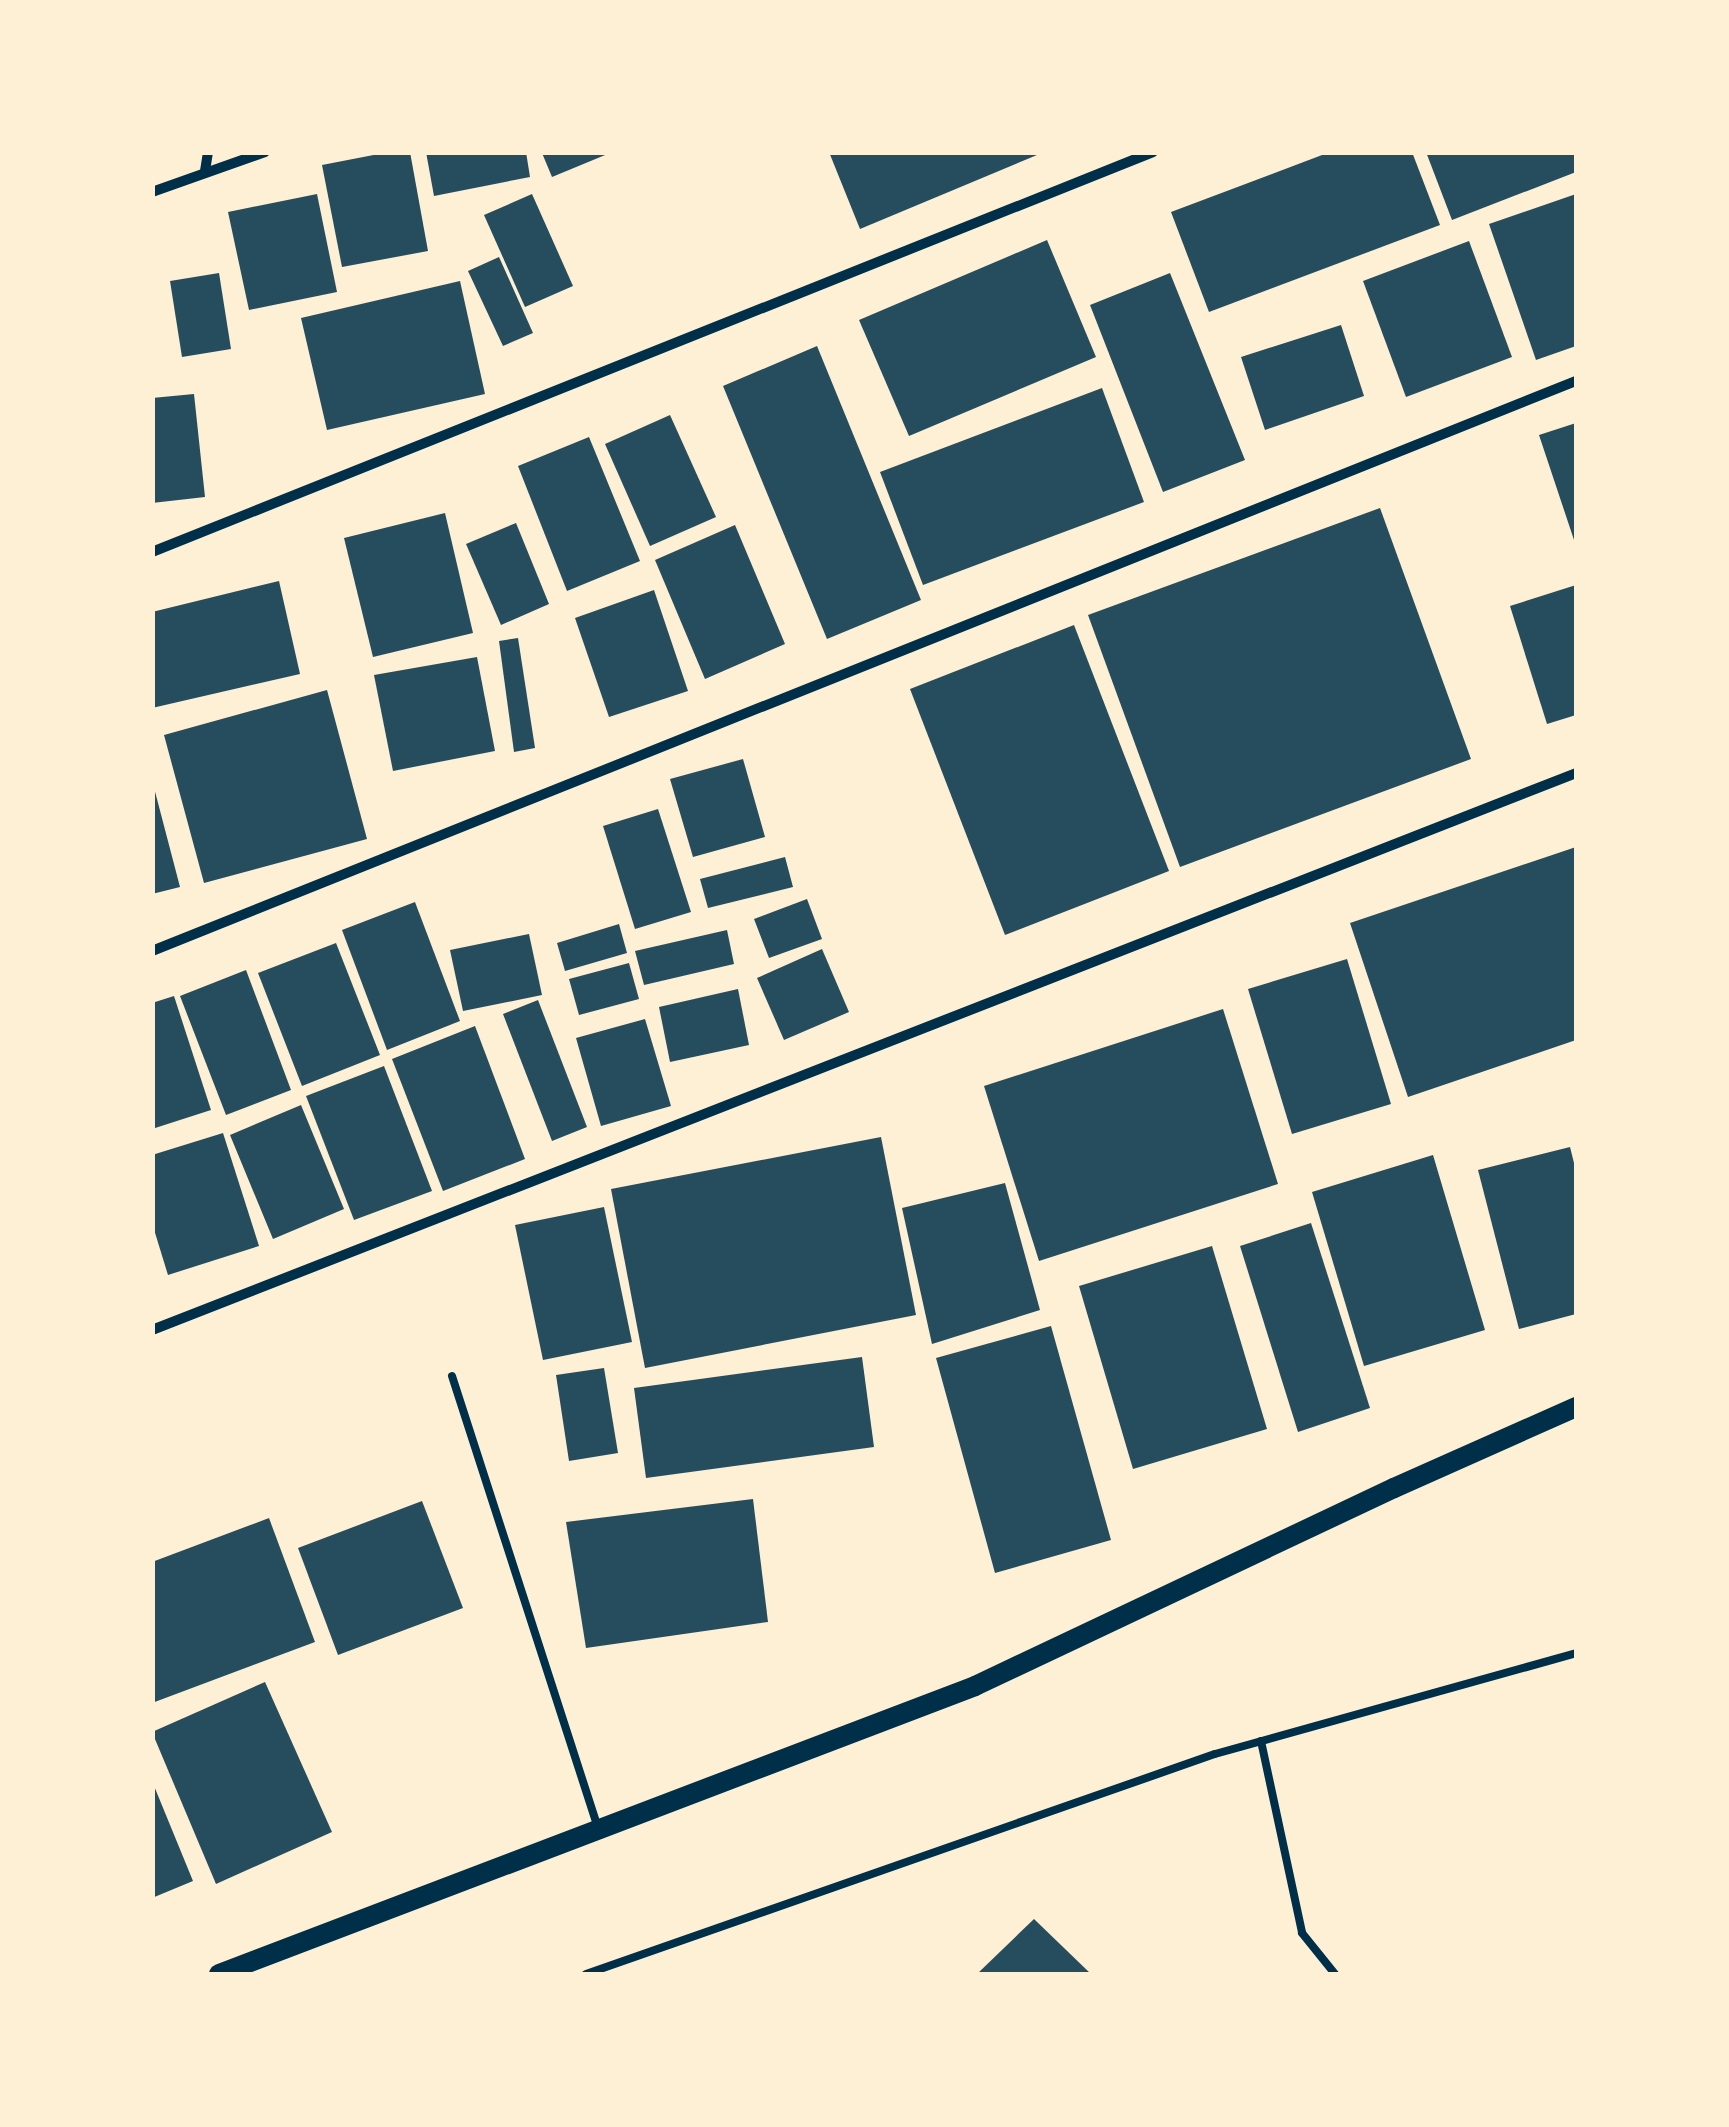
<!DOCTYPE html>
<html>
<head>
<meta charset="utf-8">
<style>
  body { margin:0 }
  #map { position:relative; width:1729px; height:2127px; overflow:hidden; background:#fdf0d5; font-family:Figtree,sans-serif }
  div>[style] { position:absolute }
  .building>* { inset:0; background:#264d5e }
  .service>* { height:8px; margin:-4px; padding:0 4px; transform-origin:4px; border-radius:4px; background:#003049 }
  .minor>* { height:10px; margin:-5px; padding:0 5px; transform-origin:5px; border-radius:5px; background:#003049 }
  .secondary>* { height:20px; margin:-10px; padding:0 10px; transform-origin:10px; border-radius:10px; background:#003049 }
  span { translate:-50% -50%; white-space:nowrap; text-align:center; line-height:1.15; -webkit-text-stroke:10px #fdf0d5; paint-order:stroke }
  .frame { position:absolute; inset:0; border:155px solid #fdf0d5; pointer-events:none }
</style>
</head>
<body>
<div id="map">
  <div class="building">
    <i style="clip-path:polygon(389px 152px,410px 152px,428px 251px,342px 267px,322px 165px)"></i>
    <i style="clip-path:polygon(426px 152px,526px 152px,530px 177px,434px 196px)"></i>
    <i style="clip-path:polygon(829px 152px,1036px 152px,1037px 155px,860px 229px)"></i>
    <i style="clip-path:polygon(1330px 152px,1412px 152px,1440px 225px,1209px 312px,1171px 212px)"></i>
    <i style="clip-path:polygon(1426px 152px,1576px 152px,1576px 172px,1452px 220px)"></i>
    <i style="clip-path:polygon(542px 153px,610px 153px,552px 177px)"></i>
    <i style="clip-path:polygon(317px 194px,337px 292px,249px 310px,228px 212px)"></i>
    <i style="clip-path:polygon(532px 194px,573px 286px,525px 307px,484px 215px)"></i>
    <i style="clip-path:polygon(1576px 194px,1576px 346px,1536px 360px,1489px 224px)"></i>
    <i style="clip-path:polygon(1047px 240px,1096px 357px,909px 436px,859px 320px)"></i>
    <i style="clip-path:polygon(1469px 241px,1512px 357px,1406px 397px,1363px 281px)"></i>
    <i style="clip-path:polygon(499px 257px,533px 333px,503px 346px,468px 271px)"></i>
    <i style="clip-path:polygon(219px 273px,231px 349px,182px 357px,170px 281px)"></i>
    <i style="clip-path:polygon(1170px 273px,1245px 460px,1163px 492px,1090px 305px)"></i>
    <i style="clip-path:polygon(460px 281px,485px 394px,327px 430px,301px 318px)"></i>
    <i style="clip-path:polygon(1341px 325px,1364px 396px,1265px 430px,1241px 357px)"></i>
    <i style="clip-path:polygon(817px 346px,921px 600px,827px 639px,723px 386px)"></i>
    <i style="clip-path:polygon(1102px 388px,1144px 502px,923px 585px,880px 472px)"></i>
    <i style="clip-path:polygon(194px 394px,205px 497px,152px 503px,152px 398px)"></i>
    <i style="clip-path:polygon(670px 415px,716px 517px,650px 546px,605px 444px)"></i>
    <i style="clip-path:polygon(1576px 423px,1576px 546px,1539px 435px)"></i>
    <i style="clip-path:polygon(589px 437px,640px 561px,567px 591px,518px 466px)"></i>
    <i style="clip-path:polygon(1380px 508px,1471px 759px,1180px 867px,1088px 615px)"></i>
    <i style="clip-path:polygon(445px 513px,473px 633px,373px 657px,344px 538px)"></i>
    <i style="clip-path:polygon(516px 523px,549px 604px,501px 625px,466px 544px)"></i>
    <i style="clip-path:polygon(735px 525px,785px 644px,705px 679px,655px 560px)"></i>
    <i style="clip-path:polygon(279px 581px,300px 674px,152px 708px,152px 612px)"></i>
    <i style="clip-path:polygon(1576px 585px,1576px 715px,1547px 724px,1510px 606px)"></i>
    <i style="clip-path:polygon(654px 590px,688px 691px,609px 717px,575px 618px)"></i>
    <i style="clip-path:polygon(1074px 625px,1169px 871px,1005px 935px,910px 689px)"></i>
    <i style="clip-path:polygon(518px 638px,535px 748px,514px 752px,499px 641px)"></i>
    <i style="clip-path:polygon(477px 657px,495px 751px,393px 771px,374px 675px)"></i>
    <i style="clip-path:polygon(327px 690px,367px 839px,204px 883px,164px 735px)"></i>
    <i style="clip-path:polygon(743px 759px,765px 837px,693px 857px,670px 779px)"></i>
    <i style="clip-path:polygon(152px 780px,180px 887px,152px 894px)"></i>
    <i style="clip-path:polygon(658px 809px,691px 912px,635px 929px,603px 826px)"></i>
    <i style="clip-path:polygon(1576px 847px,1576px 1040px,1408px 1097px,1350px 923px)"></i>
    <i style="clip-path:polygon(785px 857px,793px 887px,708px 908px,700px 879px)"></i>
    <i style="clip-path:polygon(807px 899px,822px 939px,769px 958px,754px 919px)"></i>
    <i style="clip-path:polygon(415px 902px,460px 1021px,387px 1050px,342px 930px)"></i>
    <i style="clip-path:polygon(619px 924px,627px 953px,565px 971px,557px 943px)"></i>
    <i style="clip-path:polygon(727px 930px,734px 964px,644px 985px,635px 951px)"></i>
    <i style="clip-path:polygon(529px 934px,542px 995px,463px 1011px,450px 950px)"></i>
    <i style="clip-path:polygon(336px 943px,380px 1055px,302px 1086px,258px 973px)"></i>
    <i style="clip-path:polygon(822px 949px,849px 1012px,784px 1040px,757px 978px)"></i>
    <i style="clip-path:polygon(1347px 959px,1391px 1104px,1292px 1134px,1248px 989px)"></i>
    <i style="clip-path:polygon(629px 963px,639px 999px,579px 1015px,569px 979px)"></i>
    <i style="clip-path:polygon(246px 970px,291px 1090px,226px 1115px,180px 996px)"></i>
    <i style="clip-path:polygon(738px 989px,749px 1045px,670px 1062px,659px 1007px)"></i>
    <i style="clip-path:polygon(174px 996px,211px 1110px,152px 1129px,152px 1003px)"></i>
    <i style="clip-path:polygon(538px 1000px,587px 1127px,552px 1141px,503px 1014px)"></i>
    <i style="clip-path:polygon(1223px 1009px,1278px 1184px,1039px 1261px,984px 1086px)"></i>
    <i style="clip-path:polygon(645px 1019px,671px 1106px,601px 1126px,576px 1038px)"></i>
    <i style="clip-path:polygon(475px 1026px,525px 1159px,443px 1191px,392px 1059px)"></i>
    <i style="clip-path:polygon(384px 1066px,432px 1191px,354px 1220px,306px 1096px)"></i>
    <i style="clip-path:polygon(301px 1105px,344px 1209px,273px 1239px,230px 1135px)"></i>
    <i style="clip-path:polygon(223px 1133px,259px 1246px,168px 1275px,152px 1223px,152px 1155px)"></i>
    <i style="clip-path:polygon(881px 1137px,916px 1315px,645px 1368px,611px 1189px)"></i>
    <i style="clip-path:polygon(1570px 1147px,1576px 1171px,1576px 1314px,1519px 1329px,1478px 1170px)"></i>
    <i style="clip-path:polygon(1433px 1155px,1485px 1330px,1364px 1366px,1312px 1192px)"></i>
    <i style="clip-path:polygon(1005px 1183px,1040px 1310px,932px 1344px,902px 1208px)"></i>
    <i style="clip-path:polygon(604px 1207px,632px 1342px,543px 1360px,515px 1225px)"></i>
    <i style="clip-path:polygon(1311px 1223px,1370px 1408px,1298px 1432px,1240px 1246px)"></i>
    <i style="clip-path:polygon(1212px 1246px,1267px 1429px,1133px 1469px,1079px 1286px)"></i>
    <i style="clip-path:polygon(1051px 1326px,1111px 1540px,995px 1573px,936px 1358px)"></i>
    <i style="clip-path:polygon(862px 1357px,874px 1447px,646px 1478px,634px 1388px)"></i>
    <i style="clip-path:polygon(604px 1368px,618px 1453px,569px 1461px,556px 1375px)"></i>
    <i style="clip-path:polygon(753px 1499px,768px 1622px,586px 1648px,566px 1522px)"></i>
    <i style="clip-path:polygon(422px 1501px,463px 1608px,338px 1655px,298px 1548px)"></i>
    <i style="clip-path:polygon(269px 1518px,315px 1642px,152px 1703px,152px 1562px)"></i>
    <i style="clip-path:polygon(265px 1682px,332px 1832px,216px 1884px,152px 1732px)"></i>
    <i style="clip-path:polygon(152px 1781px,193px 1881px,152px 1898px)"></i>
    <i style="clip-path:polygon(1034px 1919px,1091px 1974px,977px 1974px)"></i>
  </div>
  <div class="service">
    <i style="left:452px;top:1376px;width:473px;rotate:72.1deg"></i>
    <i style="left:1261px;top:1741px;width:196px;rotate:77.9deg"></i>
    <i style="left:1302px;top:1933px;width:53px;rotate:51.2deg"></i>
    <i style="left:586px;top:1974px;width:666px;rotate:-19.28deg"></i>
    <i style="left:1215px;top:1754px;width:375px;rotate:-15.6deg"></i>
  </div>
  <div class="minor">
    <i style="left:205px;top:171px;width:19px;rotate:-81deg"></i>
    <i style="left:152px;top:192px;width:120px;rotate:-19.5deg"></i>
    <i style="left:152px;top:552px;width:1078px;rotate:-21.78deg"></i>
    <i style="left:152px;top:951px;width:1534px;rotate:-21.82deg"></i>
    <i style="left:152px;top:1330px;width:1529px;rotate:-21.36deg"></i>
  </div>
  <div class="secondary">
    <i style="left:219px;top:1974px;width:809px;rotate:-20.85deg"></i>
    <i style="left:975px;top:1686px;width:463px;rotate:-25.3deg"></i>
    <i style="left:1394px;top:1488px;width:199px;rotate:-24deg"></i>
  </div>
  <div class="frame"></div>
</div>
</body>
</html>
